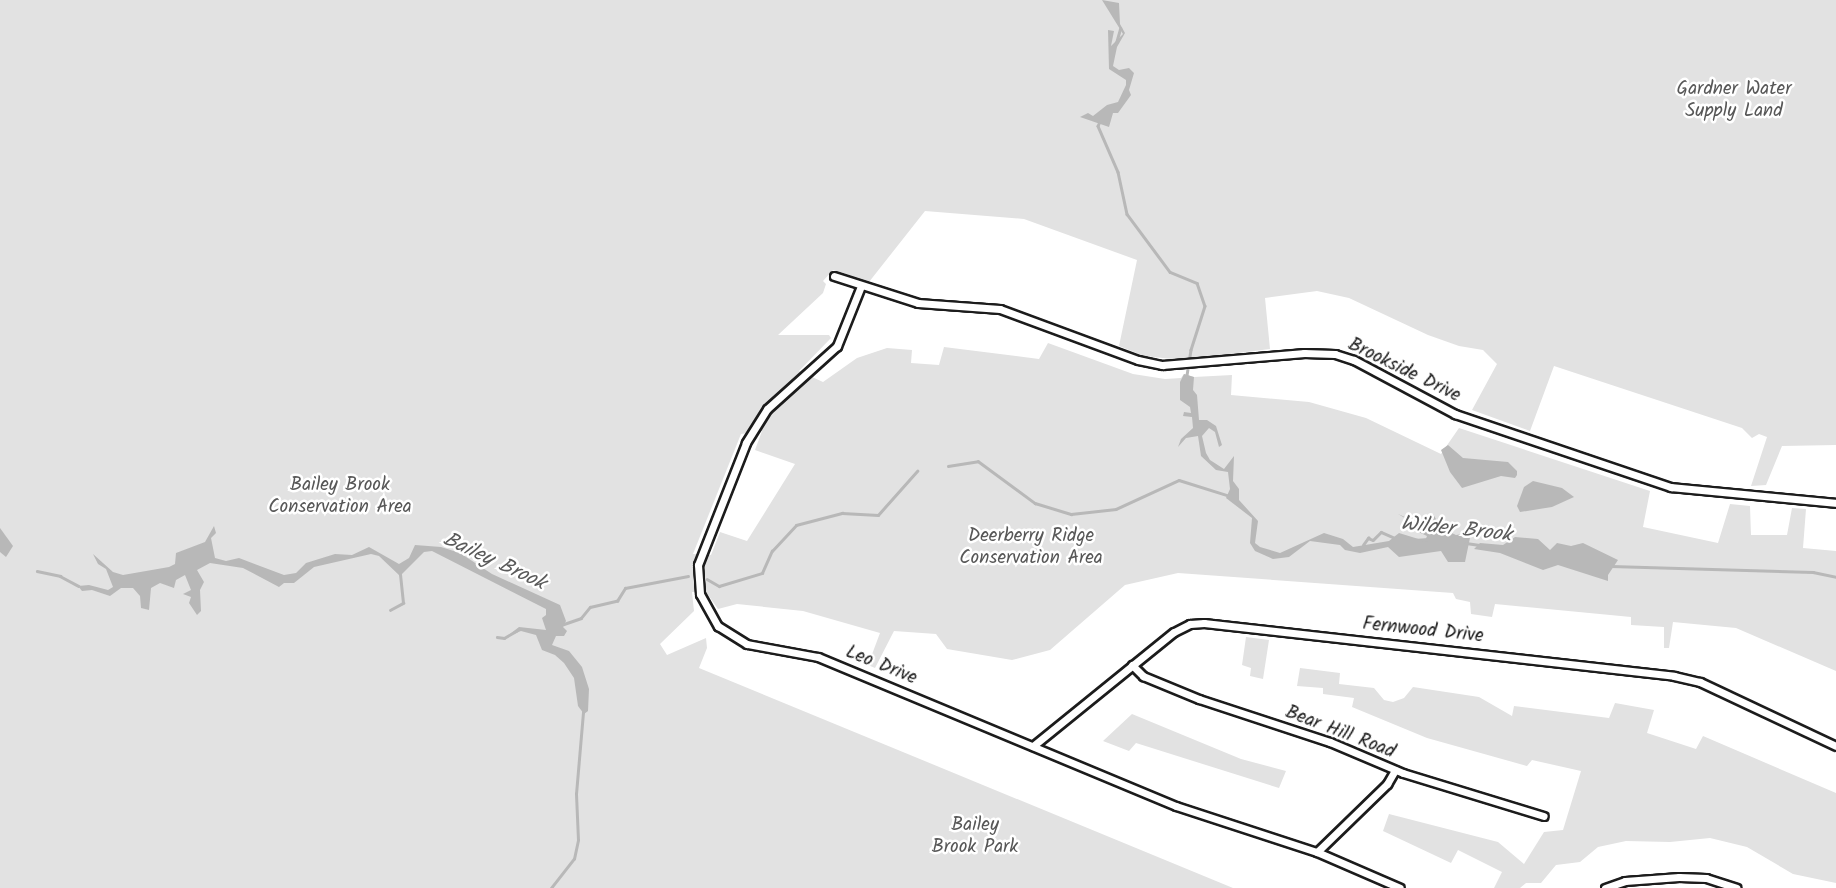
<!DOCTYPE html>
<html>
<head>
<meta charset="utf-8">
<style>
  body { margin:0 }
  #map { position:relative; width:1836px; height:888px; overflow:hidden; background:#fff; font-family:Kalam,sans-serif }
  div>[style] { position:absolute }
  .green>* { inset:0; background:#e2e2e2 }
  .water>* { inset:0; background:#b8b8b8 }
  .stream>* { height:2.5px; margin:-1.25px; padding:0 1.25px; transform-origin:1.25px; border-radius:1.25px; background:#b8b8b8 }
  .roads { filter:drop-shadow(2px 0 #1c1c1c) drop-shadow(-2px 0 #1c1c1c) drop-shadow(0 2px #1c1c1c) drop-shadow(0 -2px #1c1c1c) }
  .street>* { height:7px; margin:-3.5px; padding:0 3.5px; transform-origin:3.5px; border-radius:3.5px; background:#fff }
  span { translate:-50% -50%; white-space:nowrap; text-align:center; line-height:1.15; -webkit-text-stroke:5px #fff; paint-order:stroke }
  .park-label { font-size:19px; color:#575757 }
  .street-label { font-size:19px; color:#1c1c1c }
  .water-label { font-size:21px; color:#5a5a5a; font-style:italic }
</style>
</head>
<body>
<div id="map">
  <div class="green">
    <i style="clip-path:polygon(evenodd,0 0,1836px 0,1836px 445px,1782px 446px,1766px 485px,1751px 486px,1767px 437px,1759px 434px,1752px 438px,1742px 428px,1554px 366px,1530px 431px,1472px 410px,1497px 364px,1483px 350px,1459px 346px,1428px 335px,1349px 298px,1317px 291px,1265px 298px,1270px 349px,1182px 360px,1144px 356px,1119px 346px,1137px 260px,1024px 219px,925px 211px,869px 282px,833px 270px,823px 281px,826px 284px,823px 293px,778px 335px,829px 335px,831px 338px,799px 371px,823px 382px,857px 358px,887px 348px,912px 350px,911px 363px,939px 365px,944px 347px,1039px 359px,1048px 343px,1133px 374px,1165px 379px,1181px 378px,1184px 374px,1194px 377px,1232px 375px,1231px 395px,1309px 402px,1366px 418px,1441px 454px,1459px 428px,1650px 491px,1643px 527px,1718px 543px,1730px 504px,1750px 506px,1751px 535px,1787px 535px,1792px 508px,1806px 509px,1803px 548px,1836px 551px,1836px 671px,1736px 628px,1673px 622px,1669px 648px,1664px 648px,1664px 627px,1631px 625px,1631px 617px,1495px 604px,1492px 617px,1471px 614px,1470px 602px,1456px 599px,1453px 593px,1178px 573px,1125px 585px,1050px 650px,1012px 660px,947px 649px,936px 634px,894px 631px,875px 668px,868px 665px,880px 633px,803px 611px,737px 604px,718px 609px,706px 592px,692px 592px,694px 611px,660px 644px,667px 655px,706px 638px,707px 648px,699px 668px,1233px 888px,0 888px,0 0,762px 431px,755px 450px,795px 464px,747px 541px,720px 532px,711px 555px,693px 554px,741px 434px,762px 431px)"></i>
    <i style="clip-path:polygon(1246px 637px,1269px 640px,1263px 679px,1250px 676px,1251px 668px,1242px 665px)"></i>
    <i style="clip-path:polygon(1300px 668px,1340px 673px,1339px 684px,1374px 688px,1384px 700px,1393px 702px,1404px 698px,1413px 687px,1479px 697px,1512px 716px,1514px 706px,1609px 718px,1615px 703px,1654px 710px,1647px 733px,1696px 749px,1703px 736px,1836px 793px,1836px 883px,1793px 874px,1747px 847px,1710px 838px,1670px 842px,1626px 841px,1598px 847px,1580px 862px,1556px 865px,1541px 883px,1526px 883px,1520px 888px,1494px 888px,1502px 872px,1458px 850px,1451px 863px,1383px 831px,1389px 814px,1498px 842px,1524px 864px,1544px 832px,1563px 830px,1581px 771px,1532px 760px,1527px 766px,1427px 738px,1352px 707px,1354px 698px,1323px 694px,1323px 688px,1297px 686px)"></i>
    <i style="clip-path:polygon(1132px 714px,1241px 759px,1286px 771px,1279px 788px,1136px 743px,1129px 751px,1103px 741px)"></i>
  </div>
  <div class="water">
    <i style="clip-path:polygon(1102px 0,1119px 3px,1120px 24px,1125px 33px,1117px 47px,1113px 66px,1119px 70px,1129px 68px,1134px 73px,1129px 90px,1131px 95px,1118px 113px,1113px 113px,1109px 127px,1080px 117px,1088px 113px,1093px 116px,1107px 105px,1118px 102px,1126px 85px,1126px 80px,1109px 69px,1108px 30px,1114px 31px,1111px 46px,1123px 34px)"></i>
    <i style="clip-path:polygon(1184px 374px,1194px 377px,1193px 390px,1197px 395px,1199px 420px,1207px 420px,1216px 426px,1222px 445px,1219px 447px,1215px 432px,1209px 428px,1202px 436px,1206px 453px,1210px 460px,1224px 469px,1234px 456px,1233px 481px,1239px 489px,1239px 500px,1258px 521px,1255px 543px,1260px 547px,1280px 553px,1324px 533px,1343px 539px,1353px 547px,1389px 541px,1399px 533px,1425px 541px,1427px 536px,1410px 528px,1410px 521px,1398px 514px,1428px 527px,1433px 514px,1441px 528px,1456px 535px,1471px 533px,1465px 562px,1448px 562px,1441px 551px,1399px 557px,1388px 547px,1360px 553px,1345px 550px,1340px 545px,1310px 541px,1289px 557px,1273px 559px,1255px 551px,1250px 543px,1252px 518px,1226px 498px,1230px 489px,1228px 472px,1216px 470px,1201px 456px,1198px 436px,1186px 438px,1178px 447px,1181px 439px,1193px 428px,1192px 417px,1183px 416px,1184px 412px,1191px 413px,1190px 407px,1180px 400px,1180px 382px)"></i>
    <i style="clip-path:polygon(1448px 445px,1463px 458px,1508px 462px,1517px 471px,1517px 475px,1515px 478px,1501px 476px,1462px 488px,1450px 472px,1441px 450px)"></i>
    <i style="clip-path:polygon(1533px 481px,1562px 488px,1574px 497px,1552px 507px,1520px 512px,1517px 506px,1524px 487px)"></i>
    <i style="clip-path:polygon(214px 526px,216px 533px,211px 538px,215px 558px,226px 561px,239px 558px,284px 575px,296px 573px,306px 563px,335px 554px,352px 555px,369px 547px,399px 564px,409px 558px,415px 545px,441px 547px,460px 553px,492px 574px,560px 605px,566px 621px,563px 627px,567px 631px,564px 636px,556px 636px,552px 645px,569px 651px,582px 667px,589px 689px,588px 711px,584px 714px,578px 706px,574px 678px,564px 663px,555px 655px,542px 650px,536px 635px,521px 631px,506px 637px,519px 627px,546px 630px,542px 618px,546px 615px,546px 609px,432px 551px,424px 552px,400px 576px,379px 556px,371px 554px,314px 567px,294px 583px,284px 583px,279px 587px,243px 568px,210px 563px,197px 570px,204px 582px,200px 590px,201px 611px,197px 615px,189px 603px,191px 597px,183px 594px,191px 590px,185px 575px,176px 580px,174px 588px,160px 583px,151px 588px,149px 610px,141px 608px,140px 596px,133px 588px,121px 588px,110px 596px,92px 590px,82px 591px,78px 586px,89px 585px,108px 590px,113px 587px,106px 569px,98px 564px,93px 554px,113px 572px,123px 575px,169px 567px,175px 564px,176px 553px,205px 542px)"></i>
    <i style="clip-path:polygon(0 528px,13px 546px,6px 557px,0 552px)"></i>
    <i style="clip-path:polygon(1515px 537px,1538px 539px,1550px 550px,1557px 543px,1571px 546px,1583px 543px,1618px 560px,1608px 575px,1608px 581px,1558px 565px,1543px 570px,1500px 553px,1474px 549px,1480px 543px,1503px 545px)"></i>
  </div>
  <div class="stream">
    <i style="left:1116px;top:43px;width:15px;rotate:-74deg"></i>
    <i style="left:1099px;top:124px;width:2px;rotate:117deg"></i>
    <i style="left:1098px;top:126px;width:50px;rotate:66.5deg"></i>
    <i style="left:1118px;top:172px;width:43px;rotate:77.9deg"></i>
    <i style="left:1127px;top:214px;width:72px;rotate:53.4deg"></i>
    <i style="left:1170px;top:272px;width:29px;rotate:22deg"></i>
    <i style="left:1197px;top:283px;width:24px;rotate:71deg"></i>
    <i style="left:1205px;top:306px;width:46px;rotate:107.7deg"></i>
    <i style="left:1191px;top:350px;width:25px;rotate:99deg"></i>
    <i style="left:948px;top:466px;width:30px;rotate:-9deg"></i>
    <i style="left:978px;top:461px;width:71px;rotate:36.4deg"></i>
    <i style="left:1035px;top:503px;width:38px;rotate:17deg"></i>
    <i style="left:1071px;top:514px;width:45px;rotate:-6.3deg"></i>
    <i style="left:1116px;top:509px;width:69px;rotate:-24.7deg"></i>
    <i style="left:1179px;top:480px;width:50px;rotate:17.4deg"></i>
    <i style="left:1414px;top:540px;width:14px;rotate:-4deg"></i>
    <i style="left:1466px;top:543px;width:15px;rotate:8deg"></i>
    <i style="left:1363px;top:545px;width:9px;rotate:-54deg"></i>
    <i style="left:1368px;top:538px;width:5px;rotate:22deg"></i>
    <i style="left:1373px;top:540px;width:11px;rotate:-45deg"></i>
    <i style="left:1381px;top:532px;width:15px;rotate:23deg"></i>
    <i style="left:1611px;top:566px;width:202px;rotate:1.7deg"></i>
    <i style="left:1813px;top:572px;width:24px;rotate:12deg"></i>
    <i style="left:37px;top:571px;width:24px;rotate:12deg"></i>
    <i style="left:60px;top:576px;width:21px;rotate:28deg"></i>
    <i style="left:707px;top:579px;width:14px;rotate:30deg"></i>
    <i style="left:719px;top:586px;width:45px;rotate:-16.8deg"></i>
    <i style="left:762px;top:573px;width:24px;rotate:-66deg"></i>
    <i style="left:772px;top:551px;width:35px;rotate:-47deg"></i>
    <i style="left:796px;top:525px;width:48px;rotate:-14.6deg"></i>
    <i style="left:842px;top:513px;width:36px;rotate:3deg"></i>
    <i style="left:878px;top:515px;width:59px;rotate:-48.4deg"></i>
    <i style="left:390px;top:610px;width:15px;rotate:-28deg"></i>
    <i style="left:403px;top:603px;width:30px;rotate:-96deg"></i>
    <i style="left:561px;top:625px;width:21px;rotate:-19deg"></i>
    <i style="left:581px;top:618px;width:14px;rotate:-51deg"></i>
    <i style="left:590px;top:607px;width:28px;rotate:-13deg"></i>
    <i style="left:617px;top:601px;width:15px;rotate:-58deg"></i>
    <i style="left:625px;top:588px;width:64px;rotate:-10.8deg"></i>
    <i style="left:497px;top:637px;width:7px;rotate:8deg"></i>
    <i style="left:504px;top:638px;width:14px;rotate:-30deg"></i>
    <i style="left:551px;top:888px;width:37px;rotate:-52deg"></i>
    <i style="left:574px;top:859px;width:19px;rotate:-78deg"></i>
    <i style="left:578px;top:840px;width:46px;rotate:-92.5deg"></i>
    <i style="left:576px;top:794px;width:82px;rotate:-85.1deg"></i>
  </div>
  <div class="roads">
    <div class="street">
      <i style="left:834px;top:276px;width:88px;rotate:17.8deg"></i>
      <i style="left:918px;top:303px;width:82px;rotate:4.2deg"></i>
      <i style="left:1000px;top:309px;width:147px;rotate:20.3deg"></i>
      <i style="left:1138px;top:360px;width:25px;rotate:12deg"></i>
      <i style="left:1162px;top:365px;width:143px;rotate:-4.8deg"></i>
      <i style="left:1304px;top:353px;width:31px;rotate:2deg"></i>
      <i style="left:1335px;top:354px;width:20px;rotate:18deg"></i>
      <i style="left:1354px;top:360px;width:115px;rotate:28.1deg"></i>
      <i style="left:1455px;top:414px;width:228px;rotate:18.7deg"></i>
      <i style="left:1671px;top:487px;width:166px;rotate:5.5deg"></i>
      <i style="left:861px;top:286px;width:65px;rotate:111.8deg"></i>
      <i style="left:837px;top:346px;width:94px;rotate:138deg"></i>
      <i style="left:767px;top:409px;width:40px;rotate:122deg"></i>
      <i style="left:746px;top:443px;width:131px;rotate:111.5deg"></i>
      <i style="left:698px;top:565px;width:29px;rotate:86deg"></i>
      <i style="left:700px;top:594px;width:37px;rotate:61deg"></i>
      <i style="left:718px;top:626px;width:34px;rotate:32deg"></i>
      <i style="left:747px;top:644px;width:72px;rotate:10.4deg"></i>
      <i style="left:818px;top:657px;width:388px;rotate:22.6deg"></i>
      <i style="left:1176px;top:806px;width:148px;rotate:18.1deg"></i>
      <i style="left:1317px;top:852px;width:90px;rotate:23.4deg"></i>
      <i style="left:1132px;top:665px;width:16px;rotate:45deg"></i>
      <i style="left:1143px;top:676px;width:61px;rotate:22.3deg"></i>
      <i style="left:1199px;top:699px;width:138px;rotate:18.2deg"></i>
      <i style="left:1330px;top:742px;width:79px;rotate:23deg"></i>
      <i style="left:1403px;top:773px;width:147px;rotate:17deg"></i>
      <i style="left:1033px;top:746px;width:181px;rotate:-39deg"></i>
      <i style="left:1174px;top:632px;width:18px;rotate:-27deg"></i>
      <i style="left:1190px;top:624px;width:14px;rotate:-4deg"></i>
      <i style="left:1204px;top:623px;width:473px;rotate:6.4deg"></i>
      <i style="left:1674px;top:676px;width:27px;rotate:13deg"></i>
      <i style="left:1700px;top:682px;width:150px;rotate:25.2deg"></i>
      <i style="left:1317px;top:852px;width:98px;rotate:-44.2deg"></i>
      <i style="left:1387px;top:784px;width:16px;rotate:-60deg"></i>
      <i style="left:1605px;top:888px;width:21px;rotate:-19deg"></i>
      <i style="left:1625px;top:881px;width:54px;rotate:-4.2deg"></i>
      <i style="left:1679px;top:877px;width:27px;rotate:2deg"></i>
      <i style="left:1706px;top:878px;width:32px;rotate:18deg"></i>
    </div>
  </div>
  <div class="park-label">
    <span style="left:1734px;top:101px">Gardner Water<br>Supply Land</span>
    <span style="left:340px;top:497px">Bailey Brook<br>Conservation Area</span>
    <span style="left:1031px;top:548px">Deerberry Ridge<br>Conservation Area</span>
    <span style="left:975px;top:837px">Bailey<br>Brook Park</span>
  </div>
  <div class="street-label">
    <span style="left:1404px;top:371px;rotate:26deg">Brookside Drive</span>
    <span style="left:1423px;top:631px;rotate:6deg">Fernwood Drive</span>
    <span style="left:881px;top:666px;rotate:22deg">Leo Drive</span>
    <span style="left:1340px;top:733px;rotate:21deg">Bear Hill Road</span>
  </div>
  <div class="water-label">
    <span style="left:1456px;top:530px;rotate:6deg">Wilder Brook</span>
    <span style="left:494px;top:562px;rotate:25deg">Bailey Brook</span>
  </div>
</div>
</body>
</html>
